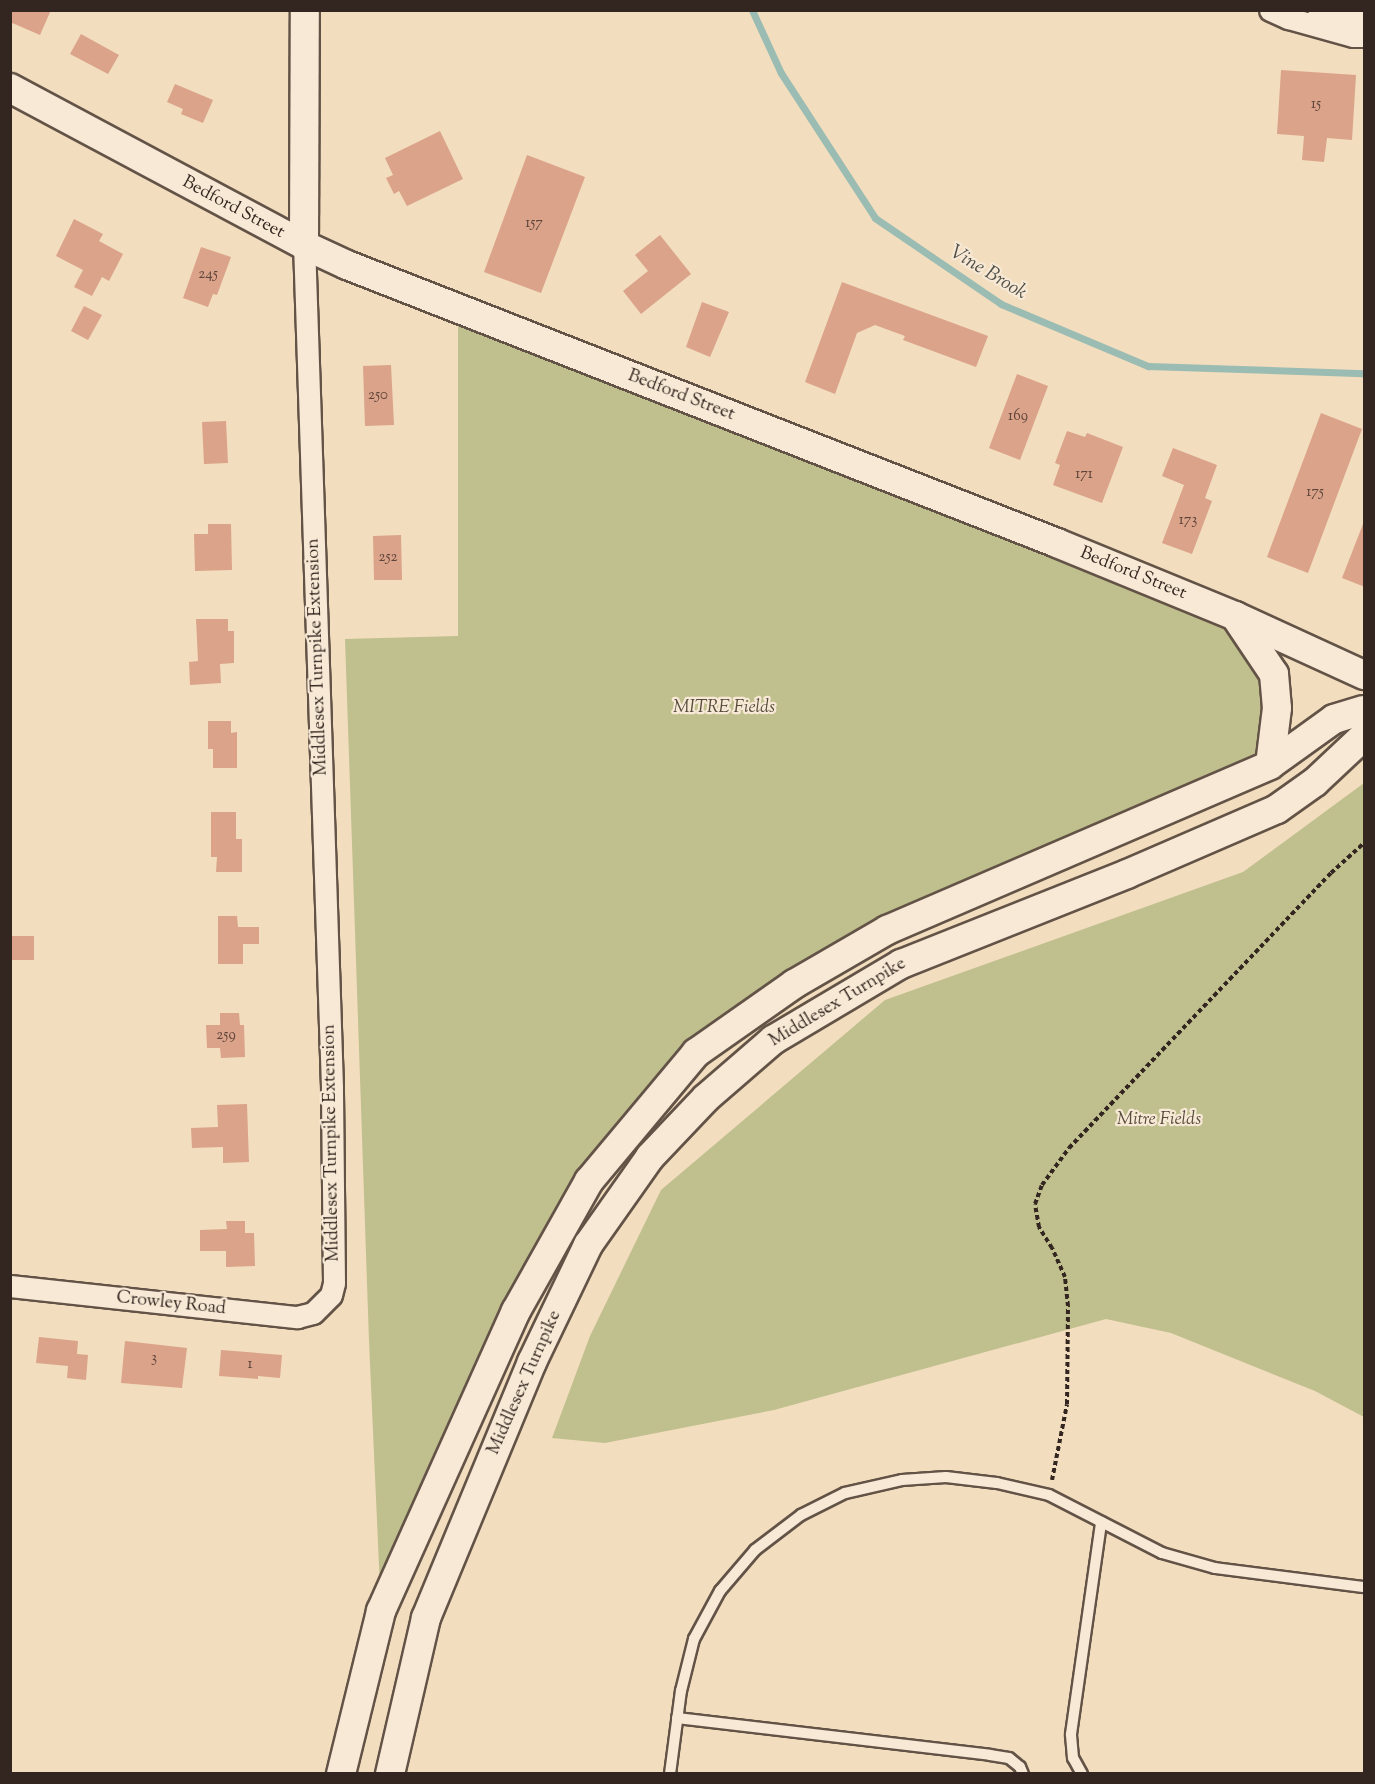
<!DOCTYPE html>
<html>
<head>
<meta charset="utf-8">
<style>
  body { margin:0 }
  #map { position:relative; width:1375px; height:1784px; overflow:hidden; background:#f2ddbe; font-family:"Sorts Mill Goudy",serif }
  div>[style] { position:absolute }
  .green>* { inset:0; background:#c0bf8e }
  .stream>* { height:7px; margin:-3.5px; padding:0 3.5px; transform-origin:3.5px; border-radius:3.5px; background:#9bbcb2 }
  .building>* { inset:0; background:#dba389 }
  .path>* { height:4px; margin-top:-2px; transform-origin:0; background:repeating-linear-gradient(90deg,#33251f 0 4.5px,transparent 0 7.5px) }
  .roads { filter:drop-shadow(2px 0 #635347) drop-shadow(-2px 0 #635347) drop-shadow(0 2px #635347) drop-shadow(0 -2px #635347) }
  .lane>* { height:10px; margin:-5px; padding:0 5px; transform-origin:5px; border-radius:5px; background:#f7e9d5 }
  .street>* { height:21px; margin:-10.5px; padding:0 10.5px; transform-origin:10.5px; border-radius:10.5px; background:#f7e9d5 }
  .secondary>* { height:28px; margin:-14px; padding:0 14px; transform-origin:14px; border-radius:14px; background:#f7e9d5 }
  span { translate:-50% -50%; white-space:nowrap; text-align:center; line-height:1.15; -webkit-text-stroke:4.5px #f7e9d5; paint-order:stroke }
  .number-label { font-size:15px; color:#5d443a }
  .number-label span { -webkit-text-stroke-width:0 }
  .street-label { font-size:18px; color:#33251f }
  .park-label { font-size:18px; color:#564c3b; font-style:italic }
  .water-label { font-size:20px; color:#52524b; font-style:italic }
  .frame { position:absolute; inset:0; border:12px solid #33251f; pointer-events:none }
</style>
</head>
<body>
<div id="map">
  <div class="green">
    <i style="clip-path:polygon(458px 309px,1235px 616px,1274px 674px,1270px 765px,887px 930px,696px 1053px,589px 1181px,381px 1611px,369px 1341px,345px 639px,458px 636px)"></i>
    <i style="clip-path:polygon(1364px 783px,1364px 1417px,1315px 1391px,1171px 1333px,1106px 1319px,774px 1410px,605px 1443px,552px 1438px,590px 1336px,661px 1190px,885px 1000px,1243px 872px)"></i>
  </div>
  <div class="stream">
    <i style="left:752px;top:10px;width:69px;rotate:65.3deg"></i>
    <i style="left:781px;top:73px;width:173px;rotate:57deg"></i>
    <i style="left:875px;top:218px;width:153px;rotate:34.3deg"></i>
    <i style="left:1001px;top:304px;width:160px;rotate:22.9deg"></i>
    <i style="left:1148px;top:366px;width:216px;rotate:1.9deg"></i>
  </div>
  <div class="building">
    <i style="clip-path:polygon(10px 10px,51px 10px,40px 35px,10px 22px)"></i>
    <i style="clip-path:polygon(81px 34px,119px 55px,108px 74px,70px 54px)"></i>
    <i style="clip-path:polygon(1281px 70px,1356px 75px,1352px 140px,1327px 138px,1324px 162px,1302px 160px,1304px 136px,1277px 134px)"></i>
    <i style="clip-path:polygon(175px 84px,213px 100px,203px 123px,181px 114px,183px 109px,167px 102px)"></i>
    <i style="clip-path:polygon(440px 131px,463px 179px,407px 206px,399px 191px,394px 194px,386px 178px,393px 175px,385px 158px)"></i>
    <i style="clip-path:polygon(527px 155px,585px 177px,541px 293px,484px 272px)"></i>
    <i style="clip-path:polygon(74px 219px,103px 234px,99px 241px,123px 254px,109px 281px,102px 277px,92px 296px,74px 287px,83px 270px,56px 256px)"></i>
    <i style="clip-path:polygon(660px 235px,691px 274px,641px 314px,623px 291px,648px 271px,635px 255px)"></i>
    <i style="clip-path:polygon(201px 247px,231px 257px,217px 295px,213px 294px,208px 307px,183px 298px)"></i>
    <i style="clip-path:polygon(842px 282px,988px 336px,976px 367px,903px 340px,905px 336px,875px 325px,857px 333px,835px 394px,805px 382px)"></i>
    <i style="clip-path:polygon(702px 302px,729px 312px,710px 357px,686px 347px)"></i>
    <i style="clip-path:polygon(84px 306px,102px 315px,88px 340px,71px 331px)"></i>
    <i style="clip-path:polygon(391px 365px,394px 425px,365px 426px,363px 366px)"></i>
    <i style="clip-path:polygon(1017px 374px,1048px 386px,1020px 460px,989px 448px)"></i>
    <i style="clip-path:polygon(1321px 413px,1362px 429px,1308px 573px,1267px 557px)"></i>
    <i style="clip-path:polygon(226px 421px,228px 463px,204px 464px,202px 422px)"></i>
    <i style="clip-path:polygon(1067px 431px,1085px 437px,1087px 433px,1123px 447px,1102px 503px,1053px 485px,1060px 465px,1055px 463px)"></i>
    <i style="clip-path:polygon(1173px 448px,1217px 465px,1205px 498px,1212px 501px,1192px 554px,1162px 543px,1184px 485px,1162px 476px)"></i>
    <i style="clip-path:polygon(208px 524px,231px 524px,232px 570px,195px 571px,194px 534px,208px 534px)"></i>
    <i style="clip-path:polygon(1363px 524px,1365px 524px,1365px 587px,1342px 578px)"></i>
    <i style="clip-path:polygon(401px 535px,402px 580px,374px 580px,373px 536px)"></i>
    <i style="clip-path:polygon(196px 619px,228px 619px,228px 631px,234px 631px,234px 663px,220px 664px,221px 683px,190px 685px,189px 662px,198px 661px)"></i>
    <i style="clip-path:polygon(208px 721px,231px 721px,231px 733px,237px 732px,237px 768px,213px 768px,213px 749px,208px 749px)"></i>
    <i style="clip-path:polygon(211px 812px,236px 812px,236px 839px,242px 839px,242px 872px,216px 872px,217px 857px,211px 857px)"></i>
    <i style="clip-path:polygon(218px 916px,237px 916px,238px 927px,259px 927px,259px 944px,243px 944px,243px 964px,218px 964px)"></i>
    <i style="clip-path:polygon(10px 936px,34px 936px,34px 960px,10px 960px)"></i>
    <i style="clip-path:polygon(220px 1013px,239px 1013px,240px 1025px,244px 1025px,245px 1057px,221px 1058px,220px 1048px,207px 1048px,206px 1025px,220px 1025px)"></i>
    <i style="clip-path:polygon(247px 1104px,249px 1162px,223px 1163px,223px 1147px,192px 1148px,191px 1128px,218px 1127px,217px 1105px)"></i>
    <i style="clip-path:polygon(226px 1221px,245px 1221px,245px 1233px,254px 1233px,255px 1266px,226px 1267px,226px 1251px,200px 1251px,200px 1230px,227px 1229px)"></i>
    <i style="clip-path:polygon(39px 1337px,78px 1341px,77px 1354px,88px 1355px,86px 1380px,67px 1378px,68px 1366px,36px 1363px)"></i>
    <i style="clip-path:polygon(125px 1341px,187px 1348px,182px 1388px,121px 1383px)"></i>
    <i style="clip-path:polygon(221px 1350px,282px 1355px,280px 1378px,258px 1376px,258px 1379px,219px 1376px)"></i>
  </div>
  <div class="path">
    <i style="left:1052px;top:1480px;width:77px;rotate:-78.8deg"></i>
    <i style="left:1067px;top:1404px;width:98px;rotate:-89.4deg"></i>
    <i style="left:1068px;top:1306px;width:29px;rotate:-96deg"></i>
    <i style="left:1065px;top:1277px;width:32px;rotate:-114deg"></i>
    <i style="left:1052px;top:1248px;width:25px;rotate:-122deg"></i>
    <i style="left:1039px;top:1227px;width:23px;rotate:-100deg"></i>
    <i style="left:1035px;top:1204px;width:20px;rotate:-70deg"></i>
    <i style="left:1042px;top:1185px;width:46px;rotate:-53.9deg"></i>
    <i style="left:1069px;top:1148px;width:380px;rotate:-46.4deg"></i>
    <i style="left:1331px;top:873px;width:45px;rotate:-42.3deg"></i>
  </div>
  <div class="roads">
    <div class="lane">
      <i style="left:677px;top:1718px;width:315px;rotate:6.7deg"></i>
      <i style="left:990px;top:1755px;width:19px;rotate:9deg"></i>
      <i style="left:1009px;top:1758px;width:14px;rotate:39deg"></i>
      <i style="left:1020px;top:1767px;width:8px;rotate:67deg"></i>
      <i style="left:670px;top:1774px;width:84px;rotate:-82.5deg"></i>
      <i style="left:681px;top:1691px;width:54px;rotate:-76deg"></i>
      <i style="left:694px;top:1639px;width:55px;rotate:-61.6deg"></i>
      <i style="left:720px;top:1591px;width:54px;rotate:-49.5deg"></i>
      <i style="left:755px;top:1550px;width:58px;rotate:-37.3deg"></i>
      <i style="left:801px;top:1515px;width:49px;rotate:-26.6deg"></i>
      <i style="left:845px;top:1493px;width:58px;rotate:-12.8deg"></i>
      <i style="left:902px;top:1480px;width:44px;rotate:-3.9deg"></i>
      <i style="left:946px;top:1477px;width:51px;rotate:6.7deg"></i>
      <i style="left:997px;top:1483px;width:53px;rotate:13deg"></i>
      <i style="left:1049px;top:1495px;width:127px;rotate:27.2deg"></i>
      <i style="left:1162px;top:1553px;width:55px;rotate:15.8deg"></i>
      <i style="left:1215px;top:1568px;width:150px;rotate:7.3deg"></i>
      <i style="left:1082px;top:1774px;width:18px;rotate:-119deg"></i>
      <i style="left:1073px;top:1758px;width:24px;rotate:-95deg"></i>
      <i style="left:1071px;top:1734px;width:214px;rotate:-81.9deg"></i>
    </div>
    <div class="street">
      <i style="left:1270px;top:10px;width:20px;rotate:24deg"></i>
      <i style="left:1288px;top:18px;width:67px;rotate:15.5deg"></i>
      <i style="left:1353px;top:36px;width:11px"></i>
      <i style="left:1316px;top:19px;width:48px;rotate:-4.8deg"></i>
      <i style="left:10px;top:1286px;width:289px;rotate:6.2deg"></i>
      <i style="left:297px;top:1317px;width:16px;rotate:-14deg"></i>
      <i style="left:313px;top:1313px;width:25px;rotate:-45deg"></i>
      <i style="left:331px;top:1295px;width:12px;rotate:-76deg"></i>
      <i style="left:334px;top:1283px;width:196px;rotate:-90.6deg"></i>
      <i style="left:332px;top:1087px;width:842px;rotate:-91.9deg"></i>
    </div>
    <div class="secondary">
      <i style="left:10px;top:88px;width:333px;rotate:28.1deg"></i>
      <i style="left:304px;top:245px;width:47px;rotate:24.9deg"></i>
      <i style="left:347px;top:265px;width:762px;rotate:21.38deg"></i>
      <i style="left:1057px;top:543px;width:192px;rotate:22.3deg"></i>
      <i style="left:1235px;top:616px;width:142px;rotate:24.6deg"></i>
      <i style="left:304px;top:245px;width:235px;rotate:-89.8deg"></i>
      <i style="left:1235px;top:616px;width:70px;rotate:56.1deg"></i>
      <i style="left:1274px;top:674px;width:34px;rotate:85deg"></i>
      <i style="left:1277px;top:708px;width:57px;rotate:97deg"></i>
      <i style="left:341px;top:1774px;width:168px;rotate:-76.2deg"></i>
      <i style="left:381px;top:1611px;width:329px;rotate:-65.8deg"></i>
      <i style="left:516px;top:1311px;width:149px;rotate:-60.7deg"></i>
      <i style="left:589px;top:1181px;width:167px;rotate:-50.1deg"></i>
      <i style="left:696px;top:1053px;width:120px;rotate:-35.1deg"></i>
      <i style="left:794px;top:984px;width:108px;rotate:-30.1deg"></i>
      <i style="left:887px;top:930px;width:417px;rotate:-23.3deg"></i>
      <i style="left:1270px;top:765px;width:79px;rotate:-35.7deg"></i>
      <i style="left:1334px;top:719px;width:31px;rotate:-17deg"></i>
      <i style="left:390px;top:1774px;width:160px;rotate:-77deg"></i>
      <i style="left:426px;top:1618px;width:277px;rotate:-67.5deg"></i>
      <i style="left:532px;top:1362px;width:130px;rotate:-64.4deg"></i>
      <i style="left:588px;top:1245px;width:108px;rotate:-54.8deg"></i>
      <i style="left:650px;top:1157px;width:81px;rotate:-46.5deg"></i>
      <i style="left:706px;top:1098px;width:89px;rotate:-40.9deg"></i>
      <i style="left:773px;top:1040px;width:149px;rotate:-30.7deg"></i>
      <i style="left:901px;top:964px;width:243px;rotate:-21.7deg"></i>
      <i style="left:1127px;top:874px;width:163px;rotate:-23.4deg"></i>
      <i style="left:1277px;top:809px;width:47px;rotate:-35.4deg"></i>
      <i style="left:1315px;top:782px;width:67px;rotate:-43.2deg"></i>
    </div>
  </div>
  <div class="number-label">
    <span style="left:1316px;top:105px">15</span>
    <span style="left:534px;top:224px">157</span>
    <span style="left:208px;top:275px">245</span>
    <span style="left:378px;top:396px">250</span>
    <span style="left:1018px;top:417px">169</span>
    <span style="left:1084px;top:475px">171</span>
    <span style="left:1315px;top:493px">175</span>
    <span style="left:1188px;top:521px">173</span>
    <span style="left:388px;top:558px">252</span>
    <span style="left:226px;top:1036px">259</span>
    <span style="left:154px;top:1359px">3</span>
    <span style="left:250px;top:1365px">1</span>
  </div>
  <div class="street-label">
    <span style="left:233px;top:208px;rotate:28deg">Bedford Street</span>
    <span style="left:681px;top:396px;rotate:21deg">Bedford Street</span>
    <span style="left:1133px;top:574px;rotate:22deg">Bedford Street</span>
    <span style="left:318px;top:657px;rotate:-92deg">Middlesex Turnpike Extension</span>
    <span style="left:838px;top:1003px;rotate:-31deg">Middlesex Turnpike</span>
    <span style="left:332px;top:1143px;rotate:-91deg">Middlesex Turnpike Extension</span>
    <span style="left:171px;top:1304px;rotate:6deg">Crowley Road</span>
    <span style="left:525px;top:1383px;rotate:-66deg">Middlesex Turnpike</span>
  </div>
  <div class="park-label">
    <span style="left:724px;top:708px">MITRE Fields</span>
    <span style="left:1159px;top:1120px">Mitre Fields</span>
  </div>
  <div class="water-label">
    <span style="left:988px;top:273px;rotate:31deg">Vine Brook</span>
  </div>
  <div class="frame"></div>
</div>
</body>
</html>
